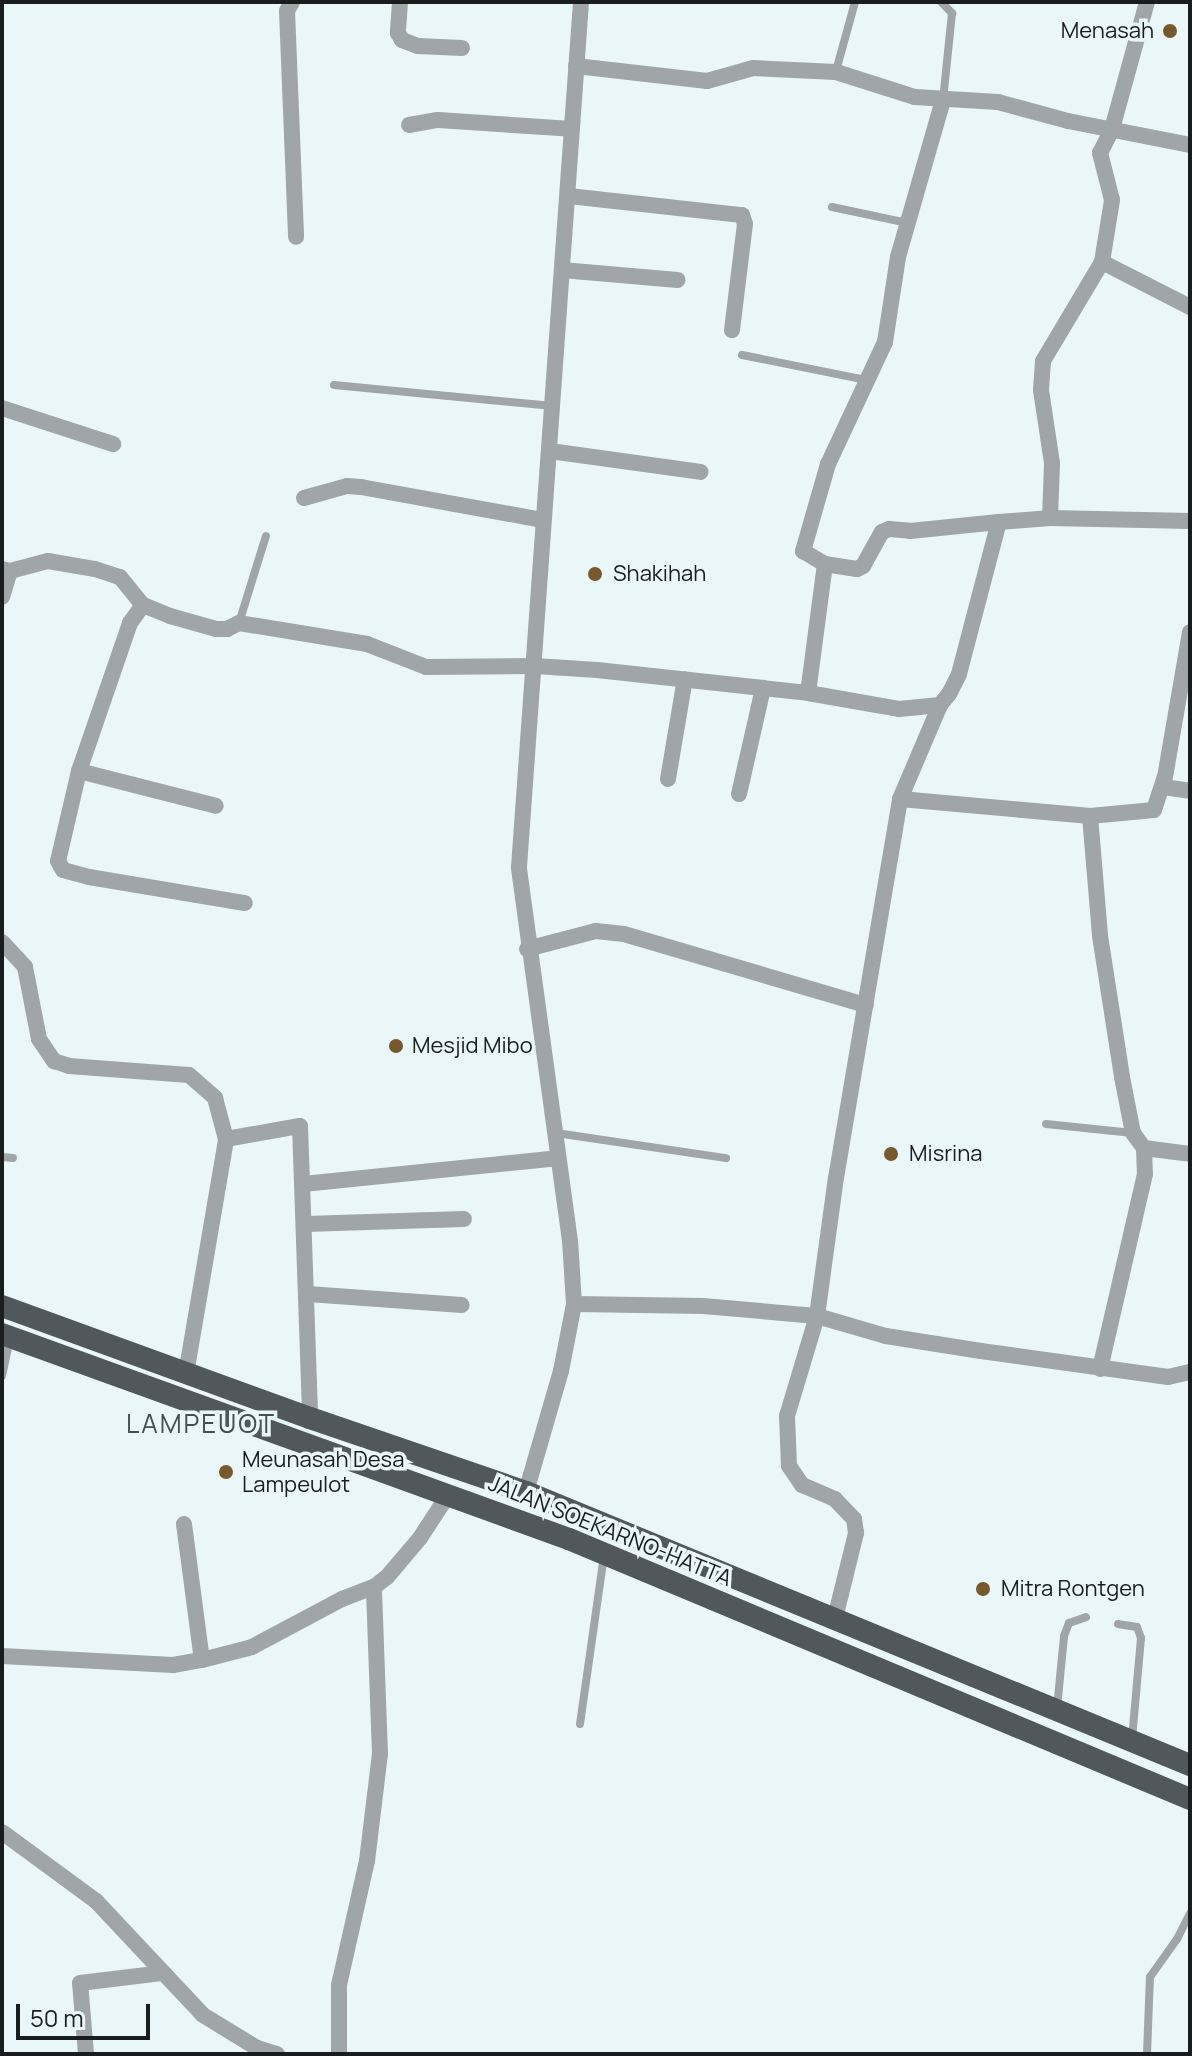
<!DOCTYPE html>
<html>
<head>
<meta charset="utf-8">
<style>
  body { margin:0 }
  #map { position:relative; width:1192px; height:2056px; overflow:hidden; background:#eaf7f8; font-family:Manrope,sans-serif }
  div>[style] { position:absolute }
  .service>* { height:8px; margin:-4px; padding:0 4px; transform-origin:4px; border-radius:4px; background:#a0a5a7 }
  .minor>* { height:16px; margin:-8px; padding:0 8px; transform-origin:8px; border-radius:8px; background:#a0a5a7 }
  .trunk>* { height:22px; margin:-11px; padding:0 11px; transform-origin:11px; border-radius:11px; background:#50585c }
  .dots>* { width:22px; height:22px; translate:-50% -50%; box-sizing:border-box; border:4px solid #eaf7f8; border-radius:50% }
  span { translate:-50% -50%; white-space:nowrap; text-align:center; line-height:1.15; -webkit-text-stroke:7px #eaf7f8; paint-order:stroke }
  .poi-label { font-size:22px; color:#191d1e }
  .right { translate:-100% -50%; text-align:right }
  .left { translate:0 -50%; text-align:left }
  .street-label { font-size:22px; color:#191d1e }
  .quarter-label { font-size:26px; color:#454f50; letter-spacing:2px }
  .frame { position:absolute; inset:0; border:4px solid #191d1e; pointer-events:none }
  .scale { position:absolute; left:16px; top:2004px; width:134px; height:36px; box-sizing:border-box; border:4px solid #191d1e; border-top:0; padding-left:10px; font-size:24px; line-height:28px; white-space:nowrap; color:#191d1e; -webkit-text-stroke:6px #eaf7f8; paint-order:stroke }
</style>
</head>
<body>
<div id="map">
  <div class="service">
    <i style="left:941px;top:2px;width:16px;rotate:45deg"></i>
    <i style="left:952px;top:13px;width:87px;rotate:95.9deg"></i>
    <i style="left:836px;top:71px;width:72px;rotate:-74.6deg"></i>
    <i style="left:832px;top:207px;width:78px;rotate:11.9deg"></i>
    <i style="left:742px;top:355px;width:126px;rotate:11.4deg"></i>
    <i style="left:334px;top:385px;width:220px;rotate:5.5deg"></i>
    <i style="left:239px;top:623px;width:91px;rotate:-72.8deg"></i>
    <i style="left:1046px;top:1124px;width:87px;rotate:5.9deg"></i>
    <i style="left:556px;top:1133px;width:172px;rotate:8.4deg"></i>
    <i style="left:2px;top:1157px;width:11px;rotate:5deg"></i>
    <i style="left:2px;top:1376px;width:39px;rotate:-78deg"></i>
    <i style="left:1118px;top:1624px;width:19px;rotate:9deg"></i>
    <i style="left:1137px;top:1627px;width:12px;rotate:70deg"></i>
    <i style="left:1141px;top:1638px;width:100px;rotate:95.1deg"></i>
    <i style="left:1057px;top:1708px;width:72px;rotate:-84.4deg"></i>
    <i style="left:1064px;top:1636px;width:14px;rotate:-69deg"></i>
    <i style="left:1069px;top:1623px;width:18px;rotate:-19deg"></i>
    <i style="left:580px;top:1724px;width:171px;rotate:-81.9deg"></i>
    <i style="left:1147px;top:2054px;width:77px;rotate:-87.8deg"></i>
    <i style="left:1150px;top:1977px;width:47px;rotate:-54.6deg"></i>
    <i style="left:1177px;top:1939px;width:29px;rotate:-63deg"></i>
  </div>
  <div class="minor">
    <i style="left:292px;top:2px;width:10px;rotate:119deg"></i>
    <i style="left:287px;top:11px;width:226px;rotate:87.7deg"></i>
    <i style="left:400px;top:2px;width:31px;rotate:94deg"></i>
    <i style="left:398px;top:33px;width:8px;rotate:60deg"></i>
    <i style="left:402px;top:40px;width:17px;rotate:21deg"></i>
    <i style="left:418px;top:46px;width:44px;rotate:2.6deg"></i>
    <i style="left:576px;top:66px;width:132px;rotate:6.5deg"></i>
    <i style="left:707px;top:81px;width:48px;rotate:-15.8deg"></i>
    <i style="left:753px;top:68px;width:83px;rotate:2.8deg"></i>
    <i style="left:836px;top:72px;width:83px;rotate:17.6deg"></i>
    <i style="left:915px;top:97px;width:83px;rotate:3.4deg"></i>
    <i style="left:998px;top:102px;width:73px;rotate:15.2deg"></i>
    <i style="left:1068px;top:121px;width:124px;rotate:11.1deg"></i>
    <i style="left:943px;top:100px;width:163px;rotate:106deg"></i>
    <i style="left:898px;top:257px;width:86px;rotate:98.7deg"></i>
    <i style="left:885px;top:342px;width:135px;rotate:115deg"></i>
    <i style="left:828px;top:464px;width:91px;rotate:106deg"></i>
    <i style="left:803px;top:551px;width:26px;rotate:31deg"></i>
    <i style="left:825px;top:564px;width:32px;rotate:9deg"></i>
    <i style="left:857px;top:569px;width:7px;rotate:-27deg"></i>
    <i style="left:863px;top:566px;width:39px;rotate:-61deg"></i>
    <i style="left:882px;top:532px;width:8px;rotate:-23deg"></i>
    <i style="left:889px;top:529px;width:21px;rotate:5deg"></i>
    <i style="left:910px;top:531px;width:89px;rotate:-5.8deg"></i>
    <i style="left:409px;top:125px;width:29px;rotate:-10deg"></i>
    <i style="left:438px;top:120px;width:134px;rotate:3.8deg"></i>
    <i style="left:569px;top:196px;width:174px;rotate:6.3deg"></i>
    <i style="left:742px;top:215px;width:9px;rotate:72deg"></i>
    <i style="left:745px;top:224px;width:107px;rotate:97deg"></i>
    <i style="left:1102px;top:262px;width:99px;rotate:27.1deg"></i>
    <i style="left:562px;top:270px;width:116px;rotate:4.9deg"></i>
    <i style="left:2px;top:408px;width:117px;rotate:18deg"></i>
    <i style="left:550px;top:451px;width:152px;rotate:7.9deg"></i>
    <i style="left:304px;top:498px;width:45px;rotate:-15.6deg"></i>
    <i style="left:347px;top:486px;width:14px;rotate:4deg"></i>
    <i style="left:361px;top:487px;width:185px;rotate:10.3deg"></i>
    <i style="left:1050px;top:518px;width:55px;rotate:-87.9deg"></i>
    <i style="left:1052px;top:463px;width:74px;rotate:-98.6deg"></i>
    <i style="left:1041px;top:390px;width:29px;rotate:-86deg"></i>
    <i style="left:1043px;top:361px;width:115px;rotate:-59.2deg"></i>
    <i style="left:1102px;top:262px;width:63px;rotate:-80.8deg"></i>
    <i style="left:1112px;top:200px;width:49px;rotate:-104.3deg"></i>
    <i style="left:1100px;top:153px;width:27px;rotate:-63deg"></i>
    <i style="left:1112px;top:129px;width:132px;rotate:-74.6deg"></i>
    <i style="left:2px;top:569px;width:8px;rotate:14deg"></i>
    <i style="left:10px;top:571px;width:39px;rotate:-15deg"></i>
    <i style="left:48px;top:561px;width:48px;rotate:9.7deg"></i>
    <i style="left:95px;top:569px;width:26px;rotate:18deg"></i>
    <i style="left:120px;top:577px;width:36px;rotate:51deg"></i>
    <i style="left:143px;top:605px;width:29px;rotate:22deg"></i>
    <i style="left:170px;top:616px;width:48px;rotate:15.8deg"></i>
    <i style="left:216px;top:629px;width:11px"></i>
    <i style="left:227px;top:629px;width:13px;rotate:-27deg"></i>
    <i style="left:239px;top:623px;width:130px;rotate:9.3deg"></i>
    <i style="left:367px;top:644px;width:63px;rotate:21.3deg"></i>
    <i style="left:426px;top:667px;width:109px;rotate:-0.5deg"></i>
    <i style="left:535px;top:666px;width:62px;rotate:3.7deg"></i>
    <i style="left:597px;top:670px;width:212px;rotate:6.2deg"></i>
    <i style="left:808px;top:693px;width:92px;rotate:10deg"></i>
    <i style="left:899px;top:709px;width:41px;rotate:-5.6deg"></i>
    <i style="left:940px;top:705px;width:14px;rotate:-51deg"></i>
    <i style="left:949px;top:694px;width:22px;rotate:-63deg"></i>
    <i style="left:959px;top:674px;width:157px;rotate:-75.3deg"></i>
    <i style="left:999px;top:522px;width:51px;rotate:-4.5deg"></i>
    <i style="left:1050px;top:518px;width:140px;rotate:1.2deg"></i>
    <i style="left:2px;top:597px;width:27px;rotate:-73deg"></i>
    <i style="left:143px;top:605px;width:22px;rotate:126deg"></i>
    <i style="left:130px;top:623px;width:157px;rotate:109deg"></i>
    <i style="left:79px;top:771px;width:92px;rotate:103.1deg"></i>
    <i style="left:58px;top:861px;width:10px;rotate:61deg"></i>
    <i style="left:63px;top:870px;width:27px;rotate:15deg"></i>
    <i style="left:89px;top:877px;width:158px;rotate:9.5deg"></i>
    <i style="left:808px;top:693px;width:130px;rotate:-82.5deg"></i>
    <i style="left:79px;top:771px;width:141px;rotate:14.3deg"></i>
    <i style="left:668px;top:779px;width:101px;rotate:-80.4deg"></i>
    <i style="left:1163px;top:787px;width:27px;rotate:8deg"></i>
    <i style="left:739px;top:794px;width:109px;rotate:-77.2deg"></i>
    <i style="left:900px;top:799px;width:191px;rotate:5.1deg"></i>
    <i style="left:1090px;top:816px;width:64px;rotate:-5.4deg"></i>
    <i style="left:1154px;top:810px;width:35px;rotate:-72deg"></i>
    <i style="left:1165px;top:777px;width:147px;rotate:-80.2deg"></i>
    <i style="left:1090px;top:816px;width:120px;rotate:85.2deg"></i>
    <i style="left:1100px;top:936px;width:143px;rotate:81.1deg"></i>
    <i style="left:1122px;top:1077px;width:57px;rotate:78.9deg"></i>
    <i style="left:1133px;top:1133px;width:19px;rotate:54deg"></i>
    <i style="left:1144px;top:1148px;width:26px;rotate:88deg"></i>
    <i style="left:1145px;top:1174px;width:200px;rotate:103deg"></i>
    <i style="left:2px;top:942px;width:34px;rotate:47deg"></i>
    <i style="left:25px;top:967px;width:73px;rotate:79deg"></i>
    <i style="left:39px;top:1039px;width:27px;rotate:56deg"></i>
    <i style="left:54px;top:1061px;width:16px;rotate:18deg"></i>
    <i style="left:69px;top:1066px;width:120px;rotate:4.3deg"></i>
    <i style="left:189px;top:1075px;width:35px;rotate:41deg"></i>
    <i style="left:215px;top:1098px;width:42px;rotate:75deg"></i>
    <i style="left:527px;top:949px;width:71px;rotate:-14.6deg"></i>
    <i style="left:596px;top:931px;width:28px;rotate:6deg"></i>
    <i style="left:624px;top:934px;width:252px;rotate:16.4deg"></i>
    <i style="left:1144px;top:1148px;width:46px;rotate:7.4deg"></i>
    <i style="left:303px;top:1184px;width:255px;rotate:-5.8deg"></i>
    <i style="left:305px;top:1224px;width:159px;rotate:-1.8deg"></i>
    <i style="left:308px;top:1294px;width:154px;rotate:4.1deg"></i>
    <i style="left:574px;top:1304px;width:129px;rotate:0.9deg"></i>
    <i style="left:703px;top:1306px;width:114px;rotate:5deg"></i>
    <i style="left:817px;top:1316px;width:72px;rotate:16.2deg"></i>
    <i style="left:886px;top:1336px;width:96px;rotate:9deg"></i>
    <i style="left:981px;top:1351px;width:189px;rotate:7.9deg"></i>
    <i style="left:1168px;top:1377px;width:23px;rotate:-13deg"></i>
    <i style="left:186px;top:1374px;width:238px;rotate:-80.3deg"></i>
    <i style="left:226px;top:1139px;width:75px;rotate:-10deg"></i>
    <i style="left:300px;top:1126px;width:292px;rotate:88deg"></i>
    <i style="left:526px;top:1492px;width:126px;rotate:-73.9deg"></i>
    <i style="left:561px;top:1371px;width:68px;rotate:-79deg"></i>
    <i style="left:574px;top:1304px;width:63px;rotate:-93.6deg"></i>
    <i style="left:570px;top:1241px;width:377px;rotate:-97.8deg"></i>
    <i style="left:519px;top:867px;width:867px;rotate:-85.9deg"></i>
    <i style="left:184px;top:1524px;width:137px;rotate:82.5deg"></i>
    <i style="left:835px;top:1618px;width:88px;rotate:-76.1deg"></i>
    <i style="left:856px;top:1533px;width:14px;rotate:-98deg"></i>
    <i style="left:854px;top:1519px;width:28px;rotate:-134deg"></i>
    <i style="left:835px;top:1499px;width:36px;rotate:-157deg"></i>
    <i style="left:802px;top:1485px;width:23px;rotate:-124deg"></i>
    <i style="left:789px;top:1466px;width:50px;rotate:-92.3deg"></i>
    <i style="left:787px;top:1416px;width:104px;rotate:-73.3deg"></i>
    <i style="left:817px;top:1316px;width:139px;rotate:-82.2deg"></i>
    <i style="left:836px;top:1178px;width:384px;rotate:-80.4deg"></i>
    <i style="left:900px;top:799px;width:102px;rotate:-66.9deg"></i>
    <i style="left:2px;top:1656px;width:171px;rotate:3deg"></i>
    <i style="left:173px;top:1665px;width:29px;rotate:-10deg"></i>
    <i style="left:202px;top:1660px;width:52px;rotate:-14.6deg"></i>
    <i style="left:252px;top:1647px;width:102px;rotate:-28.1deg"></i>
    <i style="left:342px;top:1599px;width:34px;rotate:-21deg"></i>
    <i style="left:2px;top:1832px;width:117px;rotate:36.3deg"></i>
    <i style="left:96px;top:1901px;width:156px;rotate:46.8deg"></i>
    <i style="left:203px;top:2015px;width:63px;rotate:31.4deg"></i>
    <i style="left:257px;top:2048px;width:21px;rotate:17deg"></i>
    <i style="left:86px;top:2054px;width:71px;rotate:-94.8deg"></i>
    <i style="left:80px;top:1983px;width:84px;rotate:-6.9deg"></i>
    <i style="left:339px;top:2054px;width:69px;rotate:-90deg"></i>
    <i style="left:339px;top:1985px;width:127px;rotate:-77.3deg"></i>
    <i style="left:367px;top:1861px;width:108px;rotate:-83.1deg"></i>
    <i style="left:380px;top:1754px;width:167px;rotate:-92.1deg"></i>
    <i style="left:374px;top:1587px;width:16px;rotate:-38deg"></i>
    <i style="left:387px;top:1577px;width:51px;rotate:-49.8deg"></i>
    <i style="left:420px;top:1538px;width:51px;rotate:-56.9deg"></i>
  </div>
  <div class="trunk">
    <i style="left:2px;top:1306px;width:328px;rotate:20deg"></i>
    <i style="left:310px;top:1418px;width:228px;rotate:18.9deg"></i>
    <i style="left:526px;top:1492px;width:718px;rotate:22.35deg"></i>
    <i style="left:2px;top:1334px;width:603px;rotate:19.88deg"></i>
    <i style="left:569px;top:1539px;width:673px;rotate:22.72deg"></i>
  </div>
  <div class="dots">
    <i style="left:1170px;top:31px;background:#78592e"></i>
    <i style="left:595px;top:574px;background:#78592e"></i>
    <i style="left:396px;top:1046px;background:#78592e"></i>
    <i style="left:891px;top:1154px;background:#78592e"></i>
    <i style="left:226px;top:1472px;background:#78592e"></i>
    <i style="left:983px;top:1589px;background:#78592e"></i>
  </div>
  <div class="poi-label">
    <span class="right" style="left:1154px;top:31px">Menasah</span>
    <span class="left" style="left:613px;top:574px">Shakihah</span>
    <span class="left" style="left:412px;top:1046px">Mesjid Mibo</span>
    <span class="left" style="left:909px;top:1154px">Misrina</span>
    <span class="left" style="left:242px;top:1472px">Meunasah Desa<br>Lampeulot</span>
    <span class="left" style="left:1001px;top:1589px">Mitra Rontgen</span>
  </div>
  <div class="street-label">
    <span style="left:610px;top:1531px;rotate:22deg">JALAN SOEKARNO-HATTA</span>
  </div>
  <div class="quarter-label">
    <span style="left:201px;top:1424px">LAMPEUOT</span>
  </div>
  <div class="frame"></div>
  <div class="scale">50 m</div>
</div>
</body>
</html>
